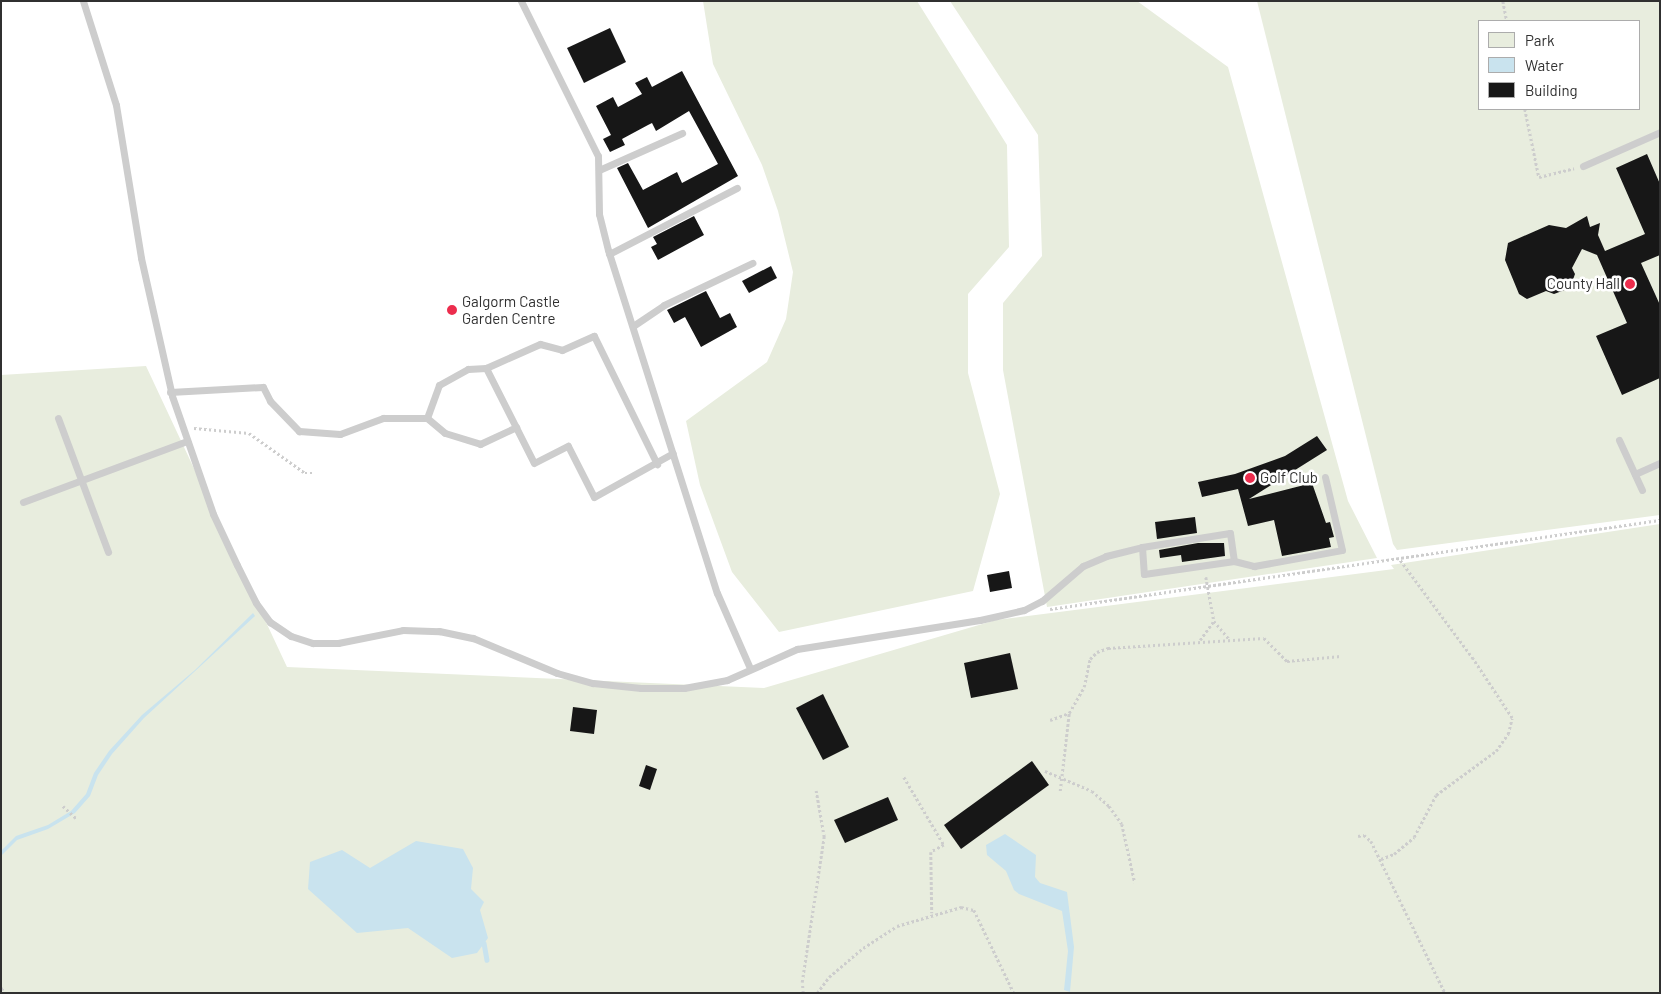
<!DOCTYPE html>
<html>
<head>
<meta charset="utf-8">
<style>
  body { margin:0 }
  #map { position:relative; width:1661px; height:994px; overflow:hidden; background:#fff; font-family:Barlow,sans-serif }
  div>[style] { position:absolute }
  .green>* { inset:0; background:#e8edde }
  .water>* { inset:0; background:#c9e3ee }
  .stream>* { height:4.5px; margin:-2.25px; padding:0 2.25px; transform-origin:2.25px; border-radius:2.25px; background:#c9e3ee }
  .building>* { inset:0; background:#171717 }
  .path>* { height:2.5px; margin-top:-1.25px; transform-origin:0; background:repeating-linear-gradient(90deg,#cdcdcd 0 2.5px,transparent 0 5px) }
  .service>* { height:7px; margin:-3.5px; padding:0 3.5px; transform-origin:3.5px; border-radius:3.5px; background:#cdcdcd }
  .dots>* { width:14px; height:14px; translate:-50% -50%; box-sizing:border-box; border:2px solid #fff; border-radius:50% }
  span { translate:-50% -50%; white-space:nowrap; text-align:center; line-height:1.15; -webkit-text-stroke:5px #fff; paint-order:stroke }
  .poi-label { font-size:15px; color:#303030 }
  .right { translate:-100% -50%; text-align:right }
  .left { translate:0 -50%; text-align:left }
  .frame { position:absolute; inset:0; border:2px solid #303030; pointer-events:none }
  .legend { position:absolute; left:1478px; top:20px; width:162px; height:90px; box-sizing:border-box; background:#fff; border:1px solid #acacac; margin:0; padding:6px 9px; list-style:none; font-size:15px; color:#303030 }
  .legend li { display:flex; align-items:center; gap:10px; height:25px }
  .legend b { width:25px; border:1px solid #acacac }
</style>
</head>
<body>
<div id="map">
  <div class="green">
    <i style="clip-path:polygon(703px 1px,917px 1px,1007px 145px,1009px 247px,968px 294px,968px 373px,1000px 494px,973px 591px,779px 632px,732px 572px,700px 485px,686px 421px,767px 362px,786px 319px,793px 272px,778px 211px,762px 165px,713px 64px)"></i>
    <i style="clip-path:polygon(950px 1px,1137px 1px,1228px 67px,1348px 501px,1377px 558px,1047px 607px,1003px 370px,1003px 303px,1042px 256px,1038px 135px)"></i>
    <i style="clip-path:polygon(evenodd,1257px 1px,1660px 1px,1660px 515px,1397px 550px,1393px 544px,1257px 1px,1480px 21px,1640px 21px,1640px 109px,1480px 109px,1480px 21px)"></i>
    <i style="clip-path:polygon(146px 366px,287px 667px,764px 688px,996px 620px,1394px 569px,1391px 565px,1660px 524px,1660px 993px,1px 993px,1px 375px)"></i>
  </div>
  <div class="water">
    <i style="clip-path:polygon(253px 613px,255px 616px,144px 718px,112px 754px,98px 775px,90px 796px,75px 813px,48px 829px,17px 840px,1px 856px,1px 851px,16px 836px,48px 825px,71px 811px,86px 794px,94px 773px,109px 751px,142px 715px,195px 670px)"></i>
    <i style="clip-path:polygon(1005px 834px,1036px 855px,1035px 877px,1040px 883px,1067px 892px,1074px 947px,1070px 992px,1064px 990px,1068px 951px,1062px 911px,1019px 894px,1014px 890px,1006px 871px,987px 855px,986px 845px)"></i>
    <i style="clip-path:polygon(416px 841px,463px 849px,473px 868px,471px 889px,484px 902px,480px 910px,488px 938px,477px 953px,452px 958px,408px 928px,357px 933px,308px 889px,310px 862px,342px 850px,370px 868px)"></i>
  </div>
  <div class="stream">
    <i style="left:484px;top:943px;width:17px;rotate:80deg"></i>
  </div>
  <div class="building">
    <i style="clip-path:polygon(610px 28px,626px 62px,584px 83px,567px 48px)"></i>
    <i style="clip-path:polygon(682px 71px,738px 176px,648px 228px,617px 168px,628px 163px,643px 190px,677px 172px,682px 183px,718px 164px,689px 111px,656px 131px,652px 123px,648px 125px,622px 139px,625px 145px,610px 152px,603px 139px,611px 135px,596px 106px,613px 97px,618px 107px,642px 94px,635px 83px,647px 77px,652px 87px)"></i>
    <i style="clip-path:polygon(1647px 154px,1660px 184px,1660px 255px,1641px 263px,1660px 305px,1660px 378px,1622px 395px,1596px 336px,1627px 323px,1597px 255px,1582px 249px,1572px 268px,1575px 274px,1570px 288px,1554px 294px,1546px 291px,1527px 299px,1519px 294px,1505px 260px,1508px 243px,1549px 225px,1566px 228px,1587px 216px,1590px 227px,1600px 223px,1598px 235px,1605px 251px,1645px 234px,1616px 168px)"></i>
    <i style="clip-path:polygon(694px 216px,704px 235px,658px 260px,651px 247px,657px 244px,653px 237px)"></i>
    <i style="clip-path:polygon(771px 266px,777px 278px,749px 293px,742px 281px)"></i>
    <i style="clip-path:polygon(706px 291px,720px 318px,730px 313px,737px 327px,701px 347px,685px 317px,674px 323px,667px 310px)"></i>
    <i style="clip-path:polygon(1317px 436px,1327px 450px,1249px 499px,1312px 483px,1326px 523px,1330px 522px,1334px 537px,1329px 538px,1331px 547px,1282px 556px,1274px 520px,1248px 526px,1238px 489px,1202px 497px,1198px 482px,1235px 474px,1285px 456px)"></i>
    <i style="clip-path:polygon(1195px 517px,1197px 533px,1157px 539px,1155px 522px)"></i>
    <i style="clip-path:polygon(1198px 543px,1224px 543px,1225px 556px,1182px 562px,1181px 555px,1160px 558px,1159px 550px)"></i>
    <i style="clip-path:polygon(1009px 571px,1012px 588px,990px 592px,987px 575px)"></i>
    <i style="clip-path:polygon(1010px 653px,1018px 689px,971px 698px,964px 663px)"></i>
    <i style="clip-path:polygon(823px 694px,849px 747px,823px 760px,796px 708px)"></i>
    <i style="clip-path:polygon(573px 707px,597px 710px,594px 734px,570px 731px)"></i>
    <i style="clip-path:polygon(1032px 761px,1049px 785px,961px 849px,944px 825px)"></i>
    <i style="clip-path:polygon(646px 765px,657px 769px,650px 790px,639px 786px)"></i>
    <i style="clip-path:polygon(888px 797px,898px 820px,845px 843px,834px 820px)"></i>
  </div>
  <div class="path">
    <i style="left:1503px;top:1px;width:20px;rotate:79deg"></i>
    <i style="left:1525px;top:109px;width:69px;rotate:78.4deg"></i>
    <i style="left:1539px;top:177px;width:36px;rotate:-14deg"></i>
    <i style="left:194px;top:428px;width:55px;rotate:5.2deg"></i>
    <i style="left:249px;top:433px;width:69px;rotate:35.5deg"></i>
    <i style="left:305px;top:473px;width:10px"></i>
    <i style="left:1206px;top:577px;width:45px;rotate:79.7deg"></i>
    <i style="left:1214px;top:621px;width:23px;rotate:50deg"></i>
    <i style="left:1050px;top:609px;width:616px;rotate:-8.3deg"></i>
    <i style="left:1200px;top:640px;width:24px;rotate:-54deg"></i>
    <i style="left:1050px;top:720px;width:20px;rotate:-20deg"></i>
    <i style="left:1069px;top:713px;width:30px;rotate:-60deg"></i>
    <i style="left:1084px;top:687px;width:29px;rotate:-78deg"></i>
    <i style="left:1090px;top:659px;width:10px;rotate:-45deg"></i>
    <i style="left:1097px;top:652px;width:12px;rotate:-20deg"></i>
    <i style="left:1108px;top:648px;width:156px;rotate:-3.7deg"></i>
    <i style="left:1264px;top:638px;width:33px;rotate:45deg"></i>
    <i style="left:1287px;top:661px;width:54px;rotate:-5.3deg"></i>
    <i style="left:1045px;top:771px;width:51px;rotate:23.1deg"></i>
    <i style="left:1092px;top:791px;width:23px;rotate:41deg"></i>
    <i style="left:1109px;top:806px;width:22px;rotate:54deg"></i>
    <i style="left:1122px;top:824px;width:60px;rotate:77.6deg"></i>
    <i style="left:904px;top:777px;width:79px;rotate:59.5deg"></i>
    <i style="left:944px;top:845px;width:15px;rotate:152deg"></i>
    <i style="left:931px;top:852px;width:61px;rotate:89.1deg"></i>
    <i style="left:1060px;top:791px;width:79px;rotate:-83.4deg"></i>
    <i style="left:63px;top:806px;width:18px;rotate:43deg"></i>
    <i style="left:1358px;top:836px;width:6px;rotate:-9deg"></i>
    <i style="left:1364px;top:835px;width:9px;rotate:41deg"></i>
    <i style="left:1371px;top:841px;width:169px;rotate:64deg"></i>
    <i style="left:1381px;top:859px;width:14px;rotate:-21deg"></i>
    <i style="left:1394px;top:854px;width:26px;rotate:-40deg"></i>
    <i style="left:1414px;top:837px;width:47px;rotate:-62.4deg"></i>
    <i style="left:1436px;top:795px;width:74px;rotate:-36.3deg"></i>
    <i style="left:1496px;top:751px;width:21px;rotate:-55deg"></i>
    <i style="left:1508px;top:734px;width:16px;rotate:-76deg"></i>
    <i style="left:1512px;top:718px;width:71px;rotate:-123.5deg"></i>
    <i style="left:1473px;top:659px;width:124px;rotate:-126.5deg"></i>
    <i style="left:1px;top:989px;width:4px;rotate:-14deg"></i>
    <i style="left:803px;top:993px;width:11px;rotate:-95deg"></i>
    <i style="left:802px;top:982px;width:147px;rotate:-81.4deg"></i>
    <i style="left:824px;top:837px;width:47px;rotate:-99.9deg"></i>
    <i style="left:817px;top:993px;width:20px;rotate:-53deg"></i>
    <i style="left:829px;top:977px;width:45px;rotate:-40.5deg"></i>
    <i style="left:863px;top:948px;width:40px;rotate:-32.9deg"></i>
    <i style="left:897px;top:926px;width:67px;rotate:-16.5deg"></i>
    <i style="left:961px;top:907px;width:13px;rotate:13deg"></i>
    <i style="left:974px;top:910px;width:92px;rotate:64.3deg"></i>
  </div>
  <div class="service">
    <i style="left:83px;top:1px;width:109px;rotate:72.4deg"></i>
    <i style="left:116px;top:105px;width:155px;rotate:80.7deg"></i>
    <i style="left:141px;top:258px;width:141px;rotate:77.3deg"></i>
    <i style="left:172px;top:396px;width:125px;rotate:70.8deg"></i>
    <i style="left:213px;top:514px;width:56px;rotate:64.8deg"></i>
    <i style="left:237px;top:565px;width:42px;rotate:63.4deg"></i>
    <i style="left:256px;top:603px;width:24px;rotate:54deg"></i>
    <i style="left:270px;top:622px;width:25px;rotate:34deg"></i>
    <i style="left:291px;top:636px;width:23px;rotate:18deg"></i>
    <i style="left:313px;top:643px;width:25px"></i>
    <i style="left:338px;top:643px;width:66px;rotate:-11.3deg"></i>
    <i style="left:403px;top:630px;width:36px;rotate:2deg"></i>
    <i style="left:439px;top:631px;width:35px;rotate:12deg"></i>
    <i style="left:473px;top:638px;width:91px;rotate:22.6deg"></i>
    <i style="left:557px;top:673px;width:37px;rotate:16deg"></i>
    <i style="left:593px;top:683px;width:48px;rotate:5.9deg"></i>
    <i style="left:641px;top:688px;width:43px"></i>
    <i style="left:684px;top:688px;width:44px;rotate:-10.5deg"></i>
    <i style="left:727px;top:680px;width:77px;rotate:-23.9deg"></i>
    <i style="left:797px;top:649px;width:185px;rotate:-9deg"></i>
    <i style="left:980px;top:620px;width:45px;rotate:-12.8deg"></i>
    <i style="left:1024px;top:610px;width:20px;rotate:-27deg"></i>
    <i style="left:1042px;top:601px;width:54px;rotate:-40.5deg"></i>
    <i style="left:1083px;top:566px;width:25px;rotate:-23deg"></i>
    <i style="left:1106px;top:556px;width:37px;rotate:-14deg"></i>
    <i style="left:1142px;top:547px;width:89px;rotate:-9deg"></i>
    <i style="left:1230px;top:533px;width:28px;rotate:82deg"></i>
    <i style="left:1234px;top:561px;width:21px;rotate:14deg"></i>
    <i style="left:1254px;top:566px;width:89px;rotate:-10.3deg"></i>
    <i style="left:1342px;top:550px;width:75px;rotate:-103.1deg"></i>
    <i style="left:521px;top:1px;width:173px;rotate:63.6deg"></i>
    <i style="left:598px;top:156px;width:58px;rotate:89deg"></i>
    <i style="left:599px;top:214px;width:37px;rotate:76deg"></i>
    <i style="left:608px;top:250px;width:360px;rotate:72.4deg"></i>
    <i style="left:717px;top:593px;width:82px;rotate:66.3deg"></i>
    <i style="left:1583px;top:166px;width:84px;rotate:-23.8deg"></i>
    <i style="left:599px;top:170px;width:91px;rotate:-24deg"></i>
    <i style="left:609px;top:254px;width:144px;rotate:-27.3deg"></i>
    <i style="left:633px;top:326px;width:37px;rotate:-34deg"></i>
    <i style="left:664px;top:305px;width:98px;rotate:-25.5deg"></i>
    <i style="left:486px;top:368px;width:59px;rotate:-24deg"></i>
    <i style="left:540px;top:344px;width:23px;rotate:15deg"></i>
    <i style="left:562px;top:350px;width:35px;rotate:-24deg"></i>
    <i style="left:594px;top:336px;width:143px;rotate:63.8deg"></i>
    <i style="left:170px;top:392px;width:93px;rotate:-3.1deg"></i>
    <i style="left:263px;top:387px;width:16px;rotate:63deg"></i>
    <i style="left:270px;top:401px;width:42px;rotate:46deg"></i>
    <i style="left:299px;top:431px;width:41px;rotate:4.2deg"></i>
    <i style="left:340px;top:434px;width:46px;rotate:-20.4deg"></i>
    <i style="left:383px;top:418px;width:44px"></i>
    <i style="left:427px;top:418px;width:35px;rotate:-70deg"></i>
    <i style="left:439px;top:385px;width:33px;rotate:-29deg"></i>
    <i style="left:468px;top:369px;width:18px;rotate:-3deg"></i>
    <i style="left:486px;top:368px;width:106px;rotate:63.2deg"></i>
    <i style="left:534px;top:463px;width:38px;rotate:-27deg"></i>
    <i style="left:568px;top:446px;width:57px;rotate:63deg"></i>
    <i style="left:594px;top:497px;width:90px;rotate:-29.1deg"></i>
    <i style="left:58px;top:418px;width:143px;rotate:69.5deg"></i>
    <i style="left:427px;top:418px;width:23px;rotate:40deg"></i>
    <i style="left:445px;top:433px;width:37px;rotate:17deg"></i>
    <i style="left:480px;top:444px;width:40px;rotate:-25deg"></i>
    <i style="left:1619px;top:440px;width:55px;rotate:65.3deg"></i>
    <i style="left:1635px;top:474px;width:27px;rotate:-24deg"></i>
    <i style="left:23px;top:502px;width:175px;rotate:-20.4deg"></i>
    <i style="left:1142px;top:547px;width:27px;rotate:86deg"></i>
    <i style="left:1144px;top:574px;width:91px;rotate:-8.2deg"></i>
  </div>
  <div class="dots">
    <i style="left:1630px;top:284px;background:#ec2d4d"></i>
    <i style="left:452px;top:310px;background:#ec2d4d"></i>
    <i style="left:1250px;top:478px;background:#ec2d4d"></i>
  </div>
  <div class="poi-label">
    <span class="right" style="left:1620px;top:284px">County Hall</span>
    <span class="left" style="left:462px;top:310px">Galgorm Castle<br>Garden Centre</span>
    <span class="left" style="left:1260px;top:478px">Golf Club</span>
  </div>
  <div class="frame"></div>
  <ul class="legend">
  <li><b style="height:14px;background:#e8edde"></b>Park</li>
  <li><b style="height:14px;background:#c9e3ee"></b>Water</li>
  <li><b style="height:14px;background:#171717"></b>Building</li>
  </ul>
</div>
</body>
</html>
